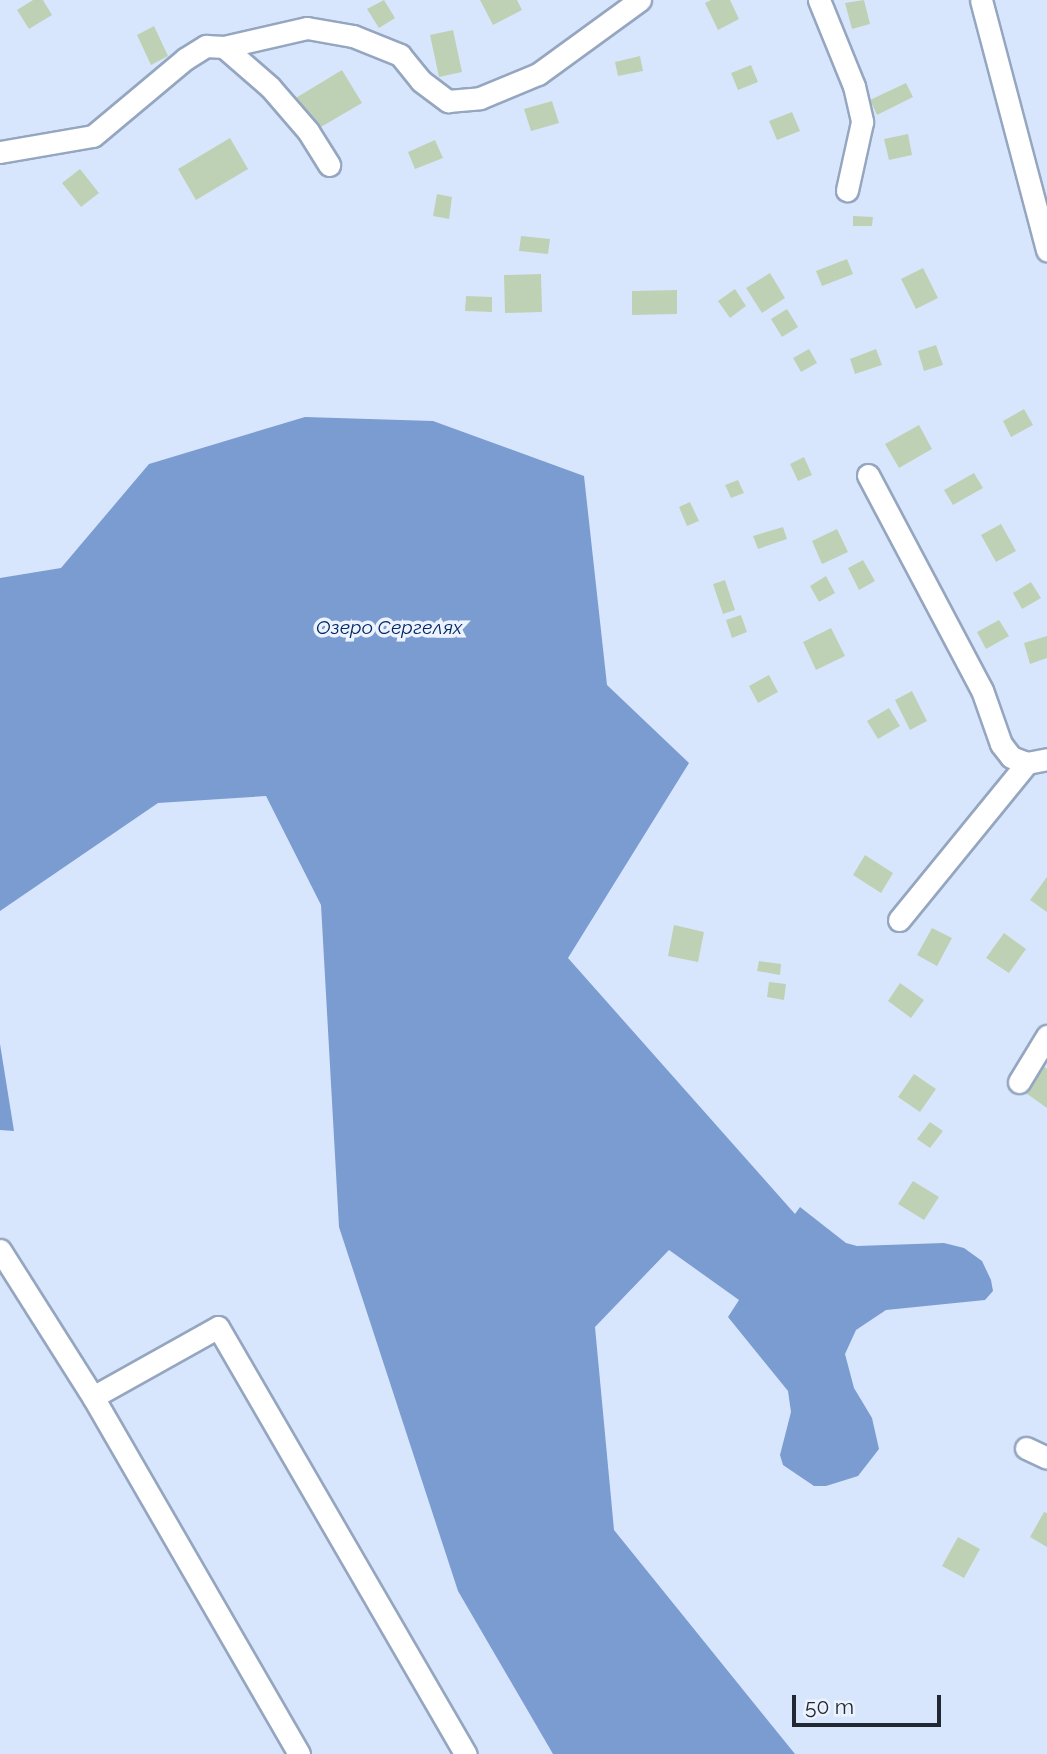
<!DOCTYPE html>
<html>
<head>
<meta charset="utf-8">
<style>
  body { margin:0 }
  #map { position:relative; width:1047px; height:1754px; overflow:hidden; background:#d8e6fd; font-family:Raleway,sans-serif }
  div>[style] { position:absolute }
  .water>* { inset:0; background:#7a9cd1 }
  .building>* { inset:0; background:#bfd1b4 }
  .roads { filter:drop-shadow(2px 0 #95a6c0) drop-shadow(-2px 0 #95a6c0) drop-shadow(0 2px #95a6c0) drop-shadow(0 -2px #95a6c0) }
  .minor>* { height:21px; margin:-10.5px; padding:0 10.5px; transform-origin:10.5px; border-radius:10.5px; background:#fff }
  span { translate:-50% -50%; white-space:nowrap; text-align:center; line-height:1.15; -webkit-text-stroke:7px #ecf3fe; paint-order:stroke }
  .water-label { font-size:19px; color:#002665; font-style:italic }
  .scale { position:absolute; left:792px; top:1695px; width:149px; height:32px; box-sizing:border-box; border:4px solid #212832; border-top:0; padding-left:9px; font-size:21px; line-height:24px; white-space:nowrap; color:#212832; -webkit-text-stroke:5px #ecf3fe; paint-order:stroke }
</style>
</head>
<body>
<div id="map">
  <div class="water">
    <i style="clip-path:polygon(305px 417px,433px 421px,584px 476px,607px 685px,689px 763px,568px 958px,795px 1214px,800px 1207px,846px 1243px,857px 1246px,944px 1243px,964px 1248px,982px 1261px,991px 1280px,993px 1291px,985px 1300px,886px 1310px,856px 1330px,845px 1354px,854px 1388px,872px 1418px,879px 1449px,858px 1476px,826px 1486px,814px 1486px,783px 1465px,780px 1455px,791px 1412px,788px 1391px,728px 1317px,739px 1300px,669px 1250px,595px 1327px,614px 1530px,795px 1754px,553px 1754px,458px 1591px,339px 1227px,321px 905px,266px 796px,158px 803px,0 911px,0 578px,61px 568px,149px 464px)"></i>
    <i style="clip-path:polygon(0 1044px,14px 1131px,0 1130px)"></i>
  </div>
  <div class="building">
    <i style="clip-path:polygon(33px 0,43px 0,52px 15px,29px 29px,17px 10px)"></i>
    <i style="clip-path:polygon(384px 0,395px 18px,379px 28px,367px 9px)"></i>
    <i style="clip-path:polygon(480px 0,517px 0,522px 10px,493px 25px)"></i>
    <i style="clip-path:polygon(711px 0,730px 0,739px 19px,718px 30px,705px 3px)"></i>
    <i style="clip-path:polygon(864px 0,870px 24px,852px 29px,845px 3px)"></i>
    <i style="clip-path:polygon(154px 26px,168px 56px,151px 65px,137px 35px)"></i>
    <i style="clip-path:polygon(453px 30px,462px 72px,439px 77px,430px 35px)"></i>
    <i style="clip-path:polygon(640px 56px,643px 71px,618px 76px,615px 62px)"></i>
    <i style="clip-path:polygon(751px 65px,758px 82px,738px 90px,731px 73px)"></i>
    <i style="clip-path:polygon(342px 70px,362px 103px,314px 131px,294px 99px)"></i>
    <i style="clip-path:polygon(906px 83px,913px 97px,877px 115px,870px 100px)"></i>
    <i style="clip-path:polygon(552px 101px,559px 123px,531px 131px,524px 109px)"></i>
    <i style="clip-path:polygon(792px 112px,800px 131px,777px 140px,769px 121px)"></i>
    <i style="clip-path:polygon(908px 134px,912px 155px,889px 160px,884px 139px)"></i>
    <i style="clip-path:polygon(230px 138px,248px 169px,196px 200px,178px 169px)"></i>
    <i style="clip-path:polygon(435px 140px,443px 158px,415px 169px,408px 152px)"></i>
    <i style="clip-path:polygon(80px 169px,99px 193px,81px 207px,62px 183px)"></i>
    <i style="clip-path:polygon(437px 194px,452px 197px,449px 219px,433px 216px)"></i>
    <i style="clip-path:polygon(853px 216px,873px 217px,872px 226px,853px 226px)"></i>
    <i style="clip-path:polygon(521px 236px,550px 239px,548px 254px,519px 251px)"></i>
    <i style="clip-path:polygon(847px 259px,853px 274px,822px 286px,816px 271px)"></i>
    <i style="clip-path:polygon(923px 268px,938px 298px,916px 309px,901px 279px)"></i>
    <i style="clip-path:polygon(770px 273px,785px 298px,762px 313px,746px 288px)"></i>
    <i style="clip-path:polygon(541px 274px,542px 312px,505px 313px,504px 275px)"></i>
    <i style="clip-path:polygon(735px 289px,746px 306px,730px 318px,718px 301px)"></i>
    <i style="clip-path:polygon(677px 290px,677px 314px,632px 315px,632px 291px)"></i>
    <i style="clip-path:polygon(466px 296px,492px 297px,492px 312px,465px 311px)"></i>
    <i style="clip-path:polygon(787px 309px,798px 327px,782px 337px,771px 319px)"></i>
    <i style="clip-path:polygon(936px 345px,943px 365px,924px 371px,918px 351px)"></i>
    <i style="clip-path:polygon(809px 349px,817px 363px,801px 372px,793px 358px)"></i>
    <i style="clip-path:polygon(876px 349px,882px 365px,855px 374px,850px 359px)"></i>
    <i style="clip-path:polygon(1024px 409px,1033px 425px,1011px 437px,1003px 421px)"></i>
    <i style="clip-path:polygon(919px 425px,932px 449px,899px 468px,885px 444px)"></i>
    <i style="clip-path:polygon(804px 457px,812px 475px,798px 481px,790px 464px)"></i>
    <i style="clip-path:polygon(974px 473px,983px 488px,953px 505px,944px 490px)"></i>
    <i style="clip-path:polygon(738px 480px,744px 493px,731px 498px,725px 485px)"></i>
    <i style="clip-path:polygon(690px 502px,699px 521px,687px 526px,679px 507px)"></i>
    <i style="clip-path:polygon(1001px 524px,1016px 551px,996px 562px,981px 535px)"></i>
    <i style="clip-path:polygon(783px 527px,787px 539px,758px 549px,753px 536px)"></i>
    <i style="clip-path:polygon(837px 529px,848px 552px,822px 564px,812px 541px)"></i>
    <i style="clip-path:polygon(863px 560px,875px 581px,859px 590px,848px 568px)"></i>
    <i style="clip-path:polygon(826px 576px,835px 593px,819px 602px,810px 586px)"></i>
    <i style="clip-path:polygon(725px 580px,735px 610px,723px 614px,713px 584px)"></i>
    <i style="clip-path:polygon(1031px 582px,1041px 598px,1022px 609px,1013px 593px)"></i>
    <i style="clip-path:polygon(741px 615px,747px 632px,732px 638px,726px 620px)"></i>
    <i style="clip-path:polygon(999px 620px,1009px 636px,986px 649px,977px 632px)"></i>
    <i style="clip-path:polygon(831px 628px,845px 656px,816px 670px,803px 642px)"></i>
    <i style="clip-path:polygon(1047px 636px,1047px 658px,1030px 664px,1024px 643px)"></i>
    <i style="clip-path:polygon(769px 675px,778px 692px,758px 703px,749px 686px)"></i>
    <i style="clip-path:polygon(912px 691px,927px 721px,910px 730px,895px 700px)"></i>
    <i style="clip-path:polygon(889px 708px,900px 726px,878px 739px,867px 721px)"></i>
    <i style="clip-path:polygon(865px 855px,893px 873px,881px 893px,853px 875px)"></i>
    <i style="clip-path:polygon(1047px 877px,1047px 912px,1030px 900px)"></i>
    <i style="clip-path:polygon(674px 925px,704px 932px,698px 962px,668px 956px)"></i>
    <i style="clip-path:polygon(932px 928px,952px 938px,937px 966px,917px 955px)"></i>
    <i style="clip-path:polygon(1004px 933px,1026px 949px,1009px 973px,986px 958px)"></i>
    <i style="clip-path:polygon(759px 961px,781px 964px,780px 975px,757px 971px)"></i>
    <i style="clip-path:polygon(769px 982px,786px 984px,784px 1000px,767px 997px)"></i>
    <i style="clip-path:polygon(900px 983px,924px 1000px,911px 1018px,888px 1001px)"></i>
    <i style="clip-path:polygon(1041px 1064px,1047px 1069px,1047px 1108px,1023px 1091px)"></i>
    <i style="clip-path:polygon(914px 1074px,936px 1089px,920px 1112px,898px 1097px)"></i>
    <i style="clip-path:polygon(930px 1122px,943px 1131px,930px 1148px,917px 1139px)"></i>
    <i style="clip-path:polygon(913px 1181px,939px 1197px,924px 1220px,898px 1204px)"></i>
    <i style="clip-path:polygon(1044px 1512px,1047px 1513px,1047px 1547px,1030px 1537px)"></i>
    <i style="clip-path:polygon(958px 1537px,980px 1549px,964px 1578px,942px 1566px)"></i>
  </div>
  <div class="roads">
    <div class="minor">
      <i style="left:819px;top:0;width:93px;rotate:67.9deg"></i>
      <i style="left:854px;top:86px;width:37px;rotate:77deg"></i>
      <i style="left:862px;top:122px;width:70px;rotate:102.4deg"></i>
      <i style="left:981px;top:0;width:259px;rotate:75.2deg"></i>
      <i style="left:224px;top:47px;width:85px;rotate:-12.9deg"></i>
      <i style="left:307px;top:28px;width:47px;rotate:9.9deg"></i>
      <i style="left:353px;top:36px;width:51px;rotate:22deg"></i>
      <i style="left:400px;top:55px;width:33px;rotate:51deg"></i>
      <i style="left:421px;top:81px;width:34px;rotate:37deg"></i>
      <i style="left:448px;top:101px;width:32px;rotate:-5deg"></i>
      <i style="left:480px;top:98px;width:63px;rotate:-22.5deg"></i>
      <i style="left:538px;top:74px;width:126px;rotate:-36deg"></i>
      <i style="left:0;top:152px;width:94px;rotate:-9.8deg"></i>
      <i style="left:93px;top:136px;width:120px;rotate:-39.9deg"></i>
      <i style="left:185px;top:59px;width:25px;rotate:-32deg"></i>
      <i style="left:206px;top:46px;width:18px;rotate:3deg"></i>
      <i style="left:224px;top:47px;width:61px;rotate:41deg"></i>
      <i style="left:270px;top:87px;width:58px;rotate:49.2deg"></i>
      <i style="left:308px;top:131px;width:40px;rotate:58deg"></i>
      <i style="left:868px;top:475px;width:243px;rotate:62.1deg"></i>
      <i style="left:982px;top:690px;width:57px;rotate:70.6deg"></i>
      <i style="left:1001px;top:744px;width:16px;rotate:52deg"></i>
      <i style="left:1011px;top:757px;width:17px;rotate:21deg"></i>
      <i style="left:899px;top:920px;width:203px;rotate:-50.8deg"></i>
      <i style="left:1027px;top:763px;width:20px;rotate:-11deg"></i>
      <i style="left:1019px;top:1082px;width:54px;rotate:-58.7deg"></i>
      <i style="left:0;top:1250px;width:174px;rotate:57.7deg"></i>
      <i style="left:93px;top:1397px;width:412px;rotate:60deg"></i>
      <i style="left:93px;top:1397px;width:143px;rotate:-29.2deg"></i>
      <i style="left:218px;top:1327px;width:494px;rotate:59.9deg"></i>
      <i style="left:1026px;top:1448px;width:23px;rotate:25deg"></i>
    </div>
  </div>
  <div class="water-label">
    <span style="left:389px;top:628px">Озеро Сергелях</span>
  </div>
  <div class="scale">50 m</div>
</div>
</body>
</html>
